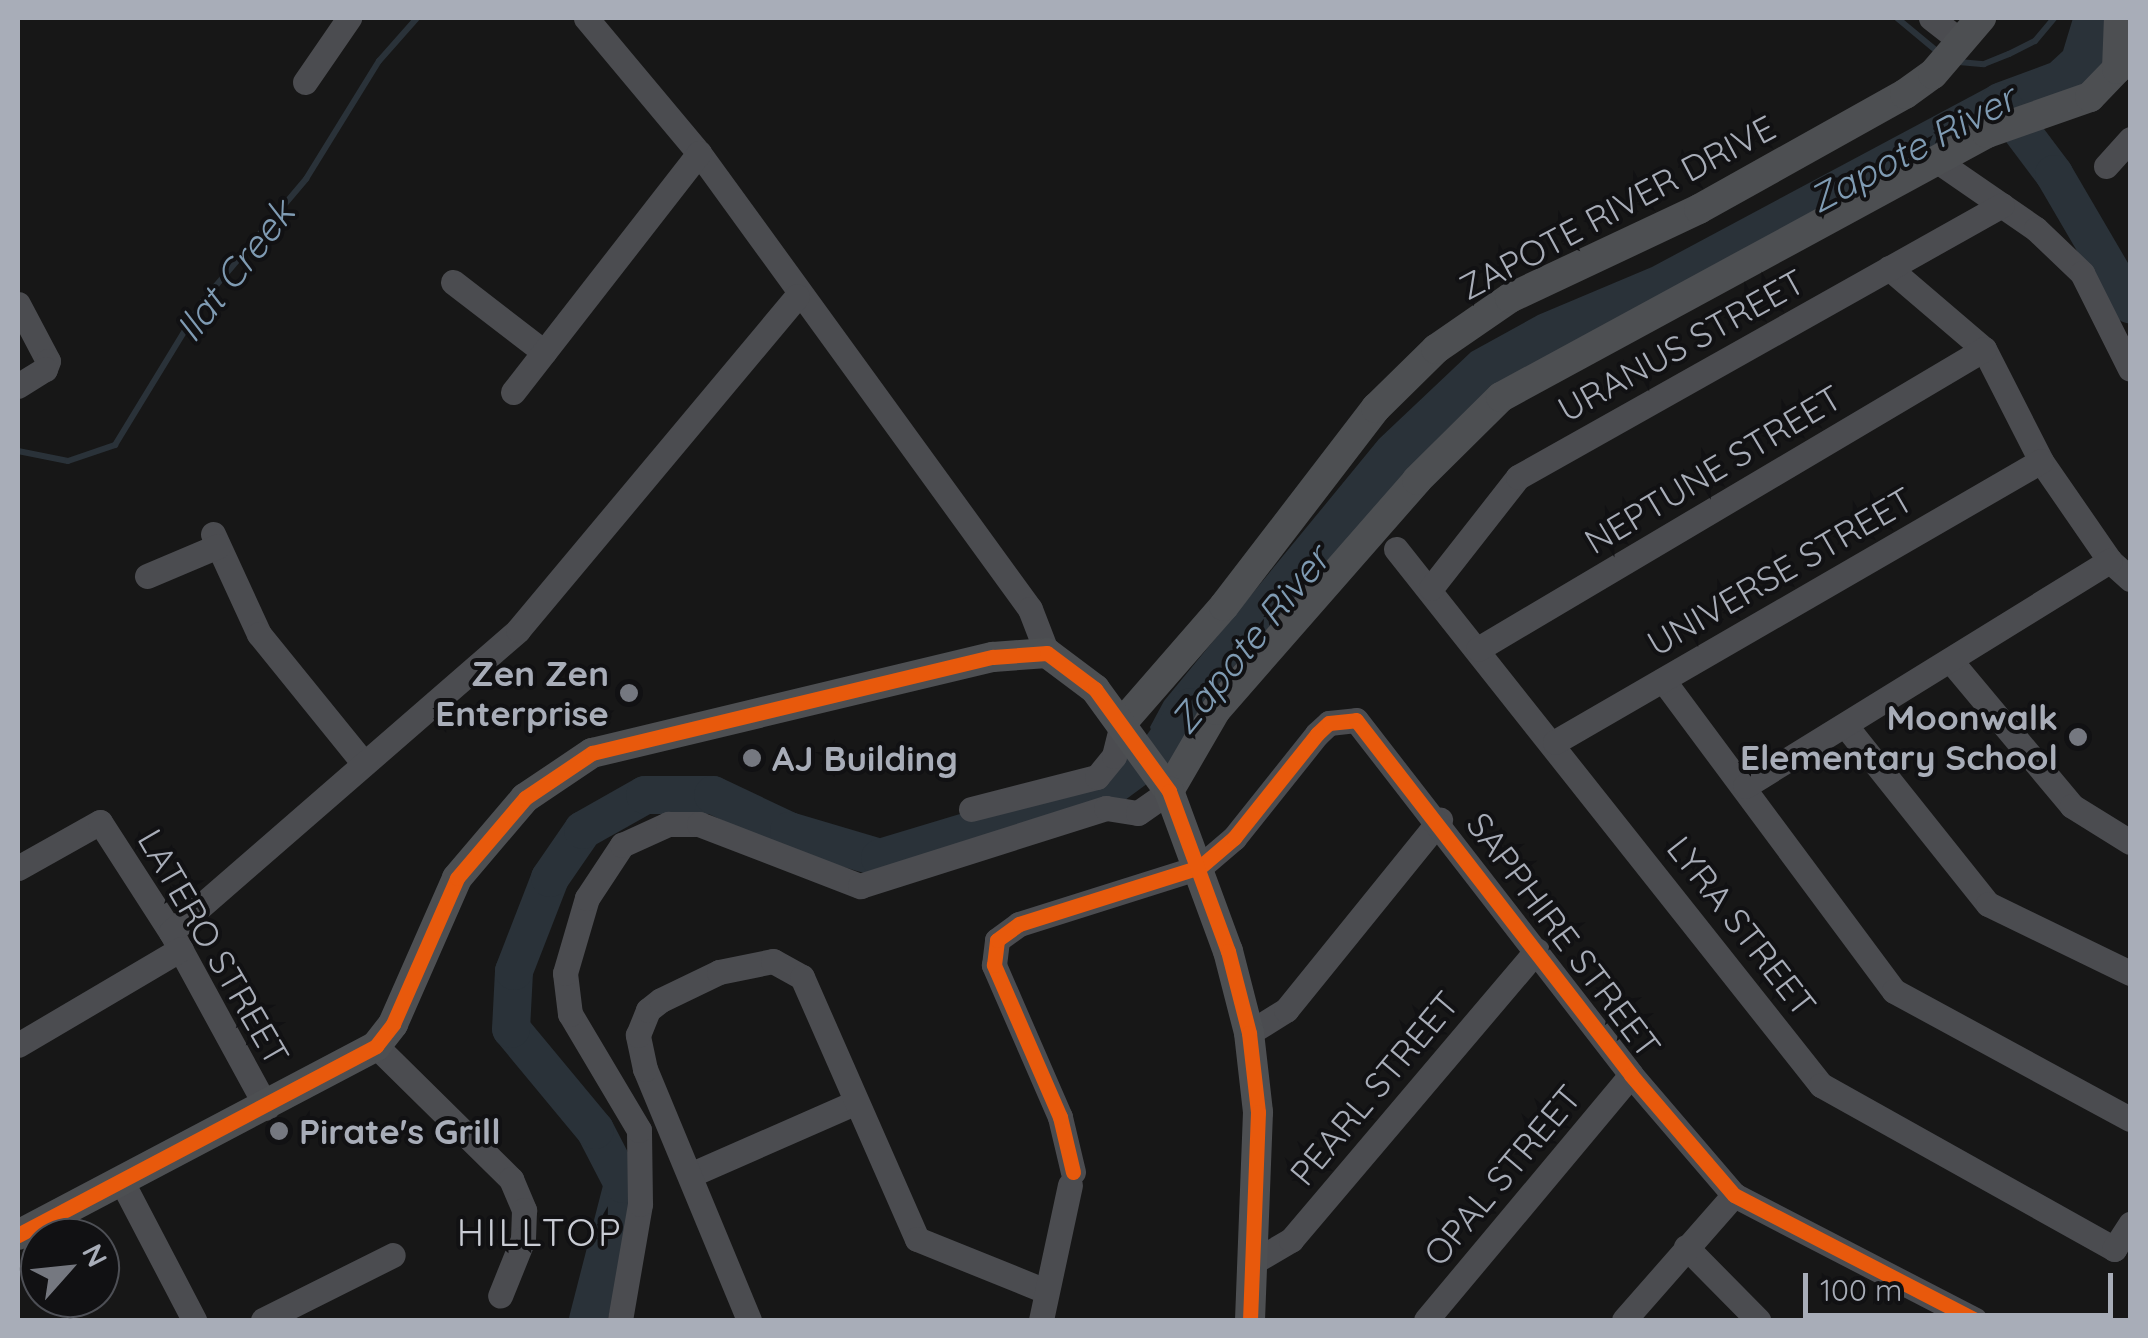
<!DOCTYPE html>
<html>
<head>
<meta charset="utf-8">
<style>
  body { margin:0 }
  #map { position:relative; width:2148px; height:1338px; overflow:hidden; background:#171717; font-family:Quicksand,sans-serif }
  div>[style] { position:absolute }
  .water>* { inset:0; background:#2a3239 }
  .stream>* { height:6px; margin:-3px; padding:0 3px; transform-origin:3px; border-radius:3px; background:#2a3239 }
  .river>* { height:38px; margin:-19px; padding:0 19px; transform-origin:19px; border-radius:19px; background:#2a3239 }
  .minor>* { height:25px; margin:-12.5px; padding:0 12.5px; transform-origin:12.5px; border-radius:12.5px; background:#4b4c50 }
  .major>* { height:30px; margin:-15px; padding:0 15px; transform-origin:15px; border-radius:15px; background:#4d4f52 }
  .cycleway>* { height:15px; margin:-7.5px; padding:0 7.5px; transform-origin:7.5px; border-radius:7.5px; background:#e8590c }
  .dots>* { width:28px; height:28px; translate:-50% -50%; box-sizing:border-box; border:5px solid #111113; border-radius:50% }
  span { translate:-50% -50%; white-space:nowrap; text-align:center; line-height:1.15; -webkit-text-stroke:8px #111113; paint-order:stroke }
  .street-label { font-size:35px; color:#a8adb8 }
  .poi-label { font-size:35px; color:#a8adb8; font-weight:700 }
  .right { translate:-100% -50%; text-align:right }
  .left { translate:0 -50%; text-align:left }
  .water-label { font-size:38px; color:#7f9bb3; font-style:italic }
  .neighbourhood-label { font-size:38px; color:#c9ccd4; letter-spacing:2.5px }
  .frame { position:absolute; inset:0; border:20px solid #a8adb8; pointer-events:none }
  .north { position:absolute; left:20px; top:1218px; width:100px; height:100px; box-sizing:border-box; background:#111113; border:2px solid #4d4f55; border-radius:50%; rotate:63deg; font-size:28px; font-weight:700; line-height:40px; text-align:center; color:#a8adb8 }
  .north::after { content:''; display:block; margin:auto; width:35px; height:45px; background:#757880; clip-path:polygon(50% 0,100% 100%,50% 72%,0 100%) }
  .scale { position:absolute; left:1803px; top:1273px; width:310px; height:45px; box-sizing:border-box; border:5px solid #a8adb8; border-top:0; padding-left:12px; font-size:30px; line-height:35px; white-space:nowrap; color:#a8adb8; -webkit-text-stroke:8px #111113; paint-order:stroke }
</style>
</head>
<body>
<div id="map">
  <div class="water">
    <i style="clip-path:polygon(2073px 18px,2111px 18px,2105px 80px,1511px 375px,1176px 756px,1170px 758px,1155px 742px,1150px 727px,1164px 701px,1379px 439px,1471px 352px,1538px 315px,1652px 267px,1996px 83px,2050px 63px,2063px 51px)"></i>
  </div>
  <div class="stream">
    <i style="left:1897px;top:18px;width:53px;rotate:39.7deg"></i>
    <i style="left:1959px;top:62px;width:25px;rotate:5deg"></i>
    <i style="left:1984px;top:64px;width:27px;rotate:-22deg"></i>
    <i style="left:2009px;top:54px;width:29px;rotate:-27deg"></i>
    <i style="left:2035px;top:41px;width:30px;rotate:-50deg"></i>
    <i style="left:18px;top:451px;width:51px;rotate:11.3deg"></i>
    <i style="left:68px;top:461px;width:50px;rotate:-18.8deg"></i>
    <i style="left:115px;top:445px;width:169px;rotate:-58.6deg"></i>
    <i style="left:203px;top:301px;width:160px;rotate:-49.8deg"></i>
    <i style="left:306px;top:179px;width:139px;rotate:-58.3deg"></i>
    <i style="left:379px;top:61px;width:57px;rotate:-48.5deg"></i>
  </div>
  <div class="river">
    <i style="left:2000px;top:102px;width:90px;rotate:53.1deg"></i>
    <i style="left:2054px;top:174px;width:151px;rotate:59.7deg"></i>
    <i style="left:588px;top:1320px;width:140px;rotate:-75.6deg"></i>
    <i style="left:623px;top:1184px;width:61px;rotate:-117.4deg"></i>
    <i style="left:595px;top:1130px;width:131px;rotate:-129.7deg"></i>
    <i style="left:511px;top:1029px;width:58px;rotate:-87deg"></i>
    <i style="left:514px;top:971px;width:100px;rotate:-68.8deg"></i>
    <i style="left:550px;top:878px;width:58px;rotate:-55.5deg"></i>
    <i style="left:583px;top:830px;width:71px;rotate:-29.4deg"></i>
    <i style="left:645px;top:795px;width:68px"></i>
    <i style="left:713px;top:795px;width:84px;rotate:25.3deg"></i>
    <i style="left:789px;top:831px;width:95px;rotate:16.5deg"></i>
    <i style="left:880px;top:858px;width:238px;rotate:-16.8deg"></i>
    <i style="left:1108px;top:789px;width:62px;rotate:-36.5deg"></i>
    <i style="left:1158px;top:752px;width:55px;rotate:-54.6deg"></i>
  </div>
  <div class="minor">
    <i style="left:586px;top:18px;width:176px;rotate:50.1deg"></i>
    <i style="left:699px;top:153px;width:563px;rotate:54.02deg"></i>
    <i style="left:1030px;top:609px;width:47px;rotate:68.9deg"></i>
    <i style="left:1931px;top:18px;width:39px;rotate:38deg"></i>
    <i style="left:305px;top:82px;width:78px;rotate:-55.5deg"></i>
    <i style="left:1936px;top:160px;width:121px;rotate:34.6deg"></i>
    <i style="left:2036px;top:229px;width:64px;rotate:43.7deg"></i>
    <i style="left:2082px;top:273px;width:107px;rotate:63.4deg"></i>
    <i style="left:2106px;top:166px;width:36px;rotate:-48deg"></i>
    <i style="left:1889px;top:268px;width:125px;rotate:40.5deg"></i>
    <i style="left:1984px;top:349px;width:126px;rotate:63deg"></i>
    <i style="left:2041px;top:461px;width:121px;rotate:55.4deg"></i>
    <i style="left:2110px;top:561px;width:27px;rotate:42deg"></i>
    <i style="left:453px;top:282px;width:115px;rotate:37.6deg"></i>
    <i style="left:18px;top:304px;width:64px;rotate:62.2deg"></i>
    <i style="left:48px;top:361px;width:9px;rotate:111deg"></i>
    <i style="left:45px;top:369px;width:32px;rotate:148deg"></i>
    <i style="left:513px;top:392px;width:303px;rotate:-52.1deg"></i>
    <i style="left:213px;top:534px;width:110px;rotate:65.3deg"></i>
    <i style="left:259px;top:634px;width:162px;rotate:51deg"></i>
    <i style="left:1396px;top:549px;width:684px;rotate:51.59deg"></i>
    <i style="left:1821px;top:1085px;width:336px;rotate:29.2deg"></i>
    <i style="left:2114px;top:1249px;width:30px;rotate:-57deg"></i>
    <i style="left:147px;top:576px;width:77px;rotate:-22.9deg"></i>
    <i style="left:1431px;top:588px;width:141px;rotate:-51.9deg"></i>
    <i style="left:1518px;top:477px;width:555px;rotate:-29.34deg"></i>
    <i style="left:1478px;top:649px;width:588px;rotate:-30.66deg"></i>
    <i style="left:1950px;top:660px;width:190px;rotate:50.1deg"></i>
    <i style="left:2072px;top:806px;width:68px;rotate:31.8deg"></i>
    <i style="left:1663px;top:680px;width:387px;rotate:53.4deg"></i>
    <i style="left:1894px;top:991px;width:268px;rotate:28.5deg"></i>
    <i style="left:1845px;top:725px;width:229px;rotate:51.4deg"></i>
    <i style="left:1988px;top:904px;width:158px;rotate:25.9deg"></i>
    <i style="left:1555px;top:742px;width:561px;rotate:-30.04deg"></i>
    <i style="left:1745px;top:786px;width:429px;rotate:-31.7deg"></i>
    <i style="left:971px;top:809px;width:130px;rotate:-14.3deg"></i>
    <i style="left:1097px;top:777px;width:27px;rotate:-51deg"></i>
    <i style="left:1114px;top:756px;width:34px;rotate:-76deg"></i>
    <i style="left:18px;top:868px;width:94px;rotate:-29.3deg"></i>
    <i style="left:100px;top:822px;width:131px;rotate:57.2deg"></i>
    <i style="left:171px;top:932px;width:200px;rotate:61.4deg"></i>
    <i style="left:171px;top:932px;width:460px;rotate:-41deg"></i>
    <i style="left:518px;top:630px;width:435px;rotate:-50.1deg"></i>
    <i style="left:1249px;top:1033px;width:44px;rotate:-31.9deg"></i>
    <i style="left:1286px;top:1010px;width:245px;rotate:-51deg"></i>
    <i style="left:18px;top:1045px;width:189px;rotate:-30.5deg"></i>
    <i style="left:376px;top:1046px;width:190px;rotate:44.6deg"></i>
    <i style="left:511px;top:1179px;width:34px;rotate:67deg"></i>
    <i style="left:524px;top:1210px;width:29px;rotate:92deg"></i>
    <i style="left:523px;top:1239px;width:61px;rotate:112deg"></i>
    <i style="left:1073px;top:1172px;width:57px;rotate:-103.3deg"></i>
    <i style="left:1060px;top:1117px;width:166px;rotate:-113.5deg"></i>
    <i style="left:994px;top:965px;width:25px;rotate:-83deg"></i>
    <i style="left:997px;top:940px;width:27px;rotate:-36deg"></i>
    <i style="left:1019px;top:924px;width:190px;rotate:-17.5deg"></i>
    <i style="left:1200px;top:867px;width:45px;rotate:-40.5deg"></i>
    <i style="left:1234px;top:838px;width:133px;rotate:-51.4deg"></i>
    <i style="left:1317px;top:734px;width:16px;rotate:-43deg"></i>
    <i style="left:1329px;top:723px;width:27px;rotate:-6deg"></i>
    <i style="left:1356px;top:720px;width:449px;rotate:52.2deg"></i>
    <i style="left:1631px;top:1075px;width:158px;rotate:49.4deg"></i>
    <i style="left:1734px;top:1195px;width:271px;rotate:27.4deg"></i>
    <i style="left:690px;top:1175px;width:181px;rotate:-23.7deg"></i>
    <i style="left:122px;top:1182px;width:156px;rotate:62.4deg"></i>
    <i style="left:1686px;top:1247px;width:103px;rotate:45.4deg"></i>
    <i style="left:1255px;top:1261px;width:42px;rotate:-30.3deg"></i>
    <i style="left:1291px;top:1240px;width:380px;rotate:-49.7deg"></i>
    <i style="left:263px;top:1320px;width:145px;rotate:-26.6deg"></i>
    <i style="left:620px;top:1320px;width:118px;rotate:-80.2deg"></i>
    <i style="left:640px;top:1204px;width:74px;rotate:-90.8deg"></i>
    <i style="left:639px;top:1130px;width:135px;rotate:-120.7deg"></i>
    <i style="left:570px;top:1014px;width:41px;rotate:-97deg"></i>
    <i style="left:565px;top:973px;width:78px;rotate:-73.7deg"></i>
    <i style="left:587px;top:898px;width:64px;rotate:-56.6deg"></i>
    <i style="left:622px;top:845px;width:51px;rotate:-24.5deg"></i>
    <i style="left:668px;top:824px;width:31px"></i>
    <i style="left:699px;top:824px;width:173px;rotate:21.1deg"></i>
    <i style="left:860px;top:886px;width:258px;rotate:-17.6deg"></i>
    <i style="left:1106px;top:808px;width:32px;rotate:9deg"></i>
    <i style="left:1138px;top:813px;width:38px;rotate:-35deg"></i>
    <i style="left:749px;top:1320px;width:272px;rotate:-112.5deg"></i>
    <i style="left:645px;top:1069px;width:35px;rotate:-102deg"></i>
    <i style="left:638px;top:1035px;width:27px;rotate:-68deg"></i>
    <i style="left:648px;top:1010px;width:16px;rotate:-38deg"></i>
    <i style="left:661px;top:1000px;width:64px;rotate:-25.8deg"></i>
    <i style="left:719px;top:972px;width:55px;rotate:-11.5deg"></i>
    <i style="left:773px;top:961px;width:33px;rotate:29deg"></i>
    <i style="left:802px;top:977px;width:286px;rotate:66.3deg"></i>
    <i style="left:917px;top:1239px;width:139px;rotate:22deg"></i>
    <i style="left:1041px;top:1320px;width:138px;rotate:-77.9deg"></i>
    <i style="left:1426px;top:1320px;width:319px;rotate:-50.1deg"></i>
    <i style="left:1624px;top:1320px;width:167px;rotate:-48.7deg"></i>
  </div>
  <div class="major">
    <i style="left:1122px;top:723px;width:155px;rotate:-48.9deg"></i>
    <i style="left:1224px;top:606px;width:250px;rotate:-52.5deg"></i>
    <i style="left:1376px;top:408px;width:84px;rotate:-44.5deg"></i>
    <i style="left:1436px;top:349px;width:90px;rotate:-34.6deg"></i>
    <i style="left:1510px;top:298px;width:209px;rotate:-25.2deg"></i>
    <i style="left:1699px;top:209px;width:236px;rotate:-29.2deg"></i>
    <i style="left:1905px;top:94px;width:34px;rotate:-36deg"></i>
    <i style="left:1933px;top:74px;width:74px;rotate:-49.4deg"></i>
    <i style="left:1169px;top:791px;width:94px;rotate:-59.9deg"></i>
    <i style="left:1216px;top:710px;width:305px;rotate:-48.8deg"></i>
    <i style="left:1417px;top:480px;width:118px;rotate:-44.7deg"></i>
    <i style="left:1501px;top:397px;width:553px;rotate:-28.51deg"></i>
    <i style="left:1987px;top:133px;width:109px;rotate:-19.3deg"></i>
    <i style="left:2090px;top:97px;width:39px;rotate:-46deg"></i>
    <i style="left:2117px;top:69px;width:51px;rotate:-87.8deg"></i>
    <i style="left:18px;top:1235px;width:405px;rotate:-27.8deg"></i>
    <i style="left:376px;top:1046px;width:28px;rotate:-52deg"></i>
    <i style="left:393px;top:1024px;width:159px;rotate:-66.3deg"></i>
    <i style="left:457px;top:878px;width:105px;rotate:-49.6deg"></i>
    <i style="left:525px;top:798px;width:81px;rotate:-33.9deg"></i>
    <i style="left:592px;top:753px;width:412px;rotate:-13.5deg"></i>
    <i style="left:993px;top:657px;width:54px;rotate:-4.2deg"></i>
    <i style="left:1047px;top:653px;width:60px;rotate:36.9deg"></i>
    <i style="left:1095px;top:689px;width:126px;rotate:54deg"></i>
    <i style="left:1169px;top:791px;width:171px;rotate:69.8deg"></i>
    <i style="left:1228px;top:951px;width:85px;rotate:75.6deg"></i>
    <i style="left:1249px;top:1033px;width:80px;rotate:83.5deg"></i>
    <i style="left:1258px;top:1112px;width:208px;rotate:92.2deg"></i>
  </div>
  <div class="cycleway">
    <i style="left:1073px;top:1172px;width:57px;rotate:-103.3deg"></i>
    <i style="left:1060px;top:1117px;width:166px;rotate:-113.5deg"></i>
    <i style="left:994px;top:965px;width:25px;rotate:-83deg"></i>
    <i style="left:997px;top:940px;width:27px;rotate:-36deg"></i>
    <i style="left:1019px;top:924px;width:190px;rotate:-17.5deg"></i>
    <i style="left:1200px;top:867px;width:45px;rotate:-40.5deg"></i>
    <i style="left:1234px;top:838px;width:133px;rotate:-51.4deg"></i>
    <i style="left:1317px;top:734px;width:16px;rotate:-43deg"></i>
    <i style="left:1329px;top:723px;width:27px;rotate:-6deg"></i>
    <i style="left:1356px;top:720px;width:449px;rotate:52.2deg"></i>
    <i style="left:1631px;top:1075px;width:158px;rotate:49.4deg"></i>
    <i style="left:1734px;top:1195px;width:271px;rotate:27.4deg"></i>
    <i style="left:18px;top:1235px;width:405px;rotate:-27.8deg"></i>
    <i style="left:376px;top:1046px;width:28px;rotate:-52deg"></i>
    <i style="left:393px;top:1024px;width:159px;rotate:-66.3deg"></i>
    <i style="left:457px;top:878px;width:105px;rotate:-49.6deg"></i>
    <i style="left:525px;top:798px;width:81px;rotate:-33.9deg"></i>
    <i style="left:592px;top:753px;width:412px;rotate:-13.5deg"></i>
    <i style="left:993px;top:657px;width:54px;rotate:-4.2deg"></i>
    <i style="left:1047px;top:653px;width:60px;rotate:36.9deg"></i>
    <i style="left:1095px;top:689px;width:126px;rotate:54deg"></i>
    <i style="left:1169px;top:791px;width:171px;rotate:69.8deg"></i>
    <i style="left:1228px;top:951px;width:85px;rotate:75.6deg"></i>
    <i style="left:1249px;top:1033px;width:80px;rotate:83.5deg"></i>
    <i style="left:1258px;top:1112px;width:208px;rotate:92.2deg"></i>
  </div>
  <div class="dots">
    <i style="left:629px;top:693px;background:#757880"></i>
    <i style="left:2078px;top:737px;background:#757880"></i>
    <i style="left:752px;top:758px;background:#757880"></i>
    <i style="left:279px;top:1131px;background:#757880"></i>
  </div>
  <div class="street-label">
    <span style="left:1617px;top:207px;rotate:-28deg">ZAPOTE RIVER DRIVE</span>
    <span style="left:1681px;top:345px;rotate:-29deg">URANUS STREET</span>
    <span style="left:1713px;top:469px;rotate:-31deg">NEPTUNE STREET</span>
    <span style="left:1780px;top:571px;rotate:-30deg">UNIVERSE STREET</span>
    <span style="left:1742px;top:926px;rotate:52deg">LYRA STREET</span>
    <span style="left:1564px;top:935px;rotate:53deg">SAPPHIRE STREET</span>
    <span style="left:214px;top:947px;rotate:60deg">LATERO STREET</span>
    <span style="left:1374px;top:1088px;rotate:-50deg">PEARL STREET</span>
    <span style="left:1502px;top:1175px;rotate:-50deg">OPAL STREET</span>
  </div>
  <div class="poi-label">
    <span class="right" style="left:609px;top:693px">Zen Zen<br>Enterprise</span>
    <span class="right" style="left:2058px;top:737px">Moonwalk<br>Elementary School</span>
    <span class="left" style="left:772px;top:758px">AJ Building</span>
    <span class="left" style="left:299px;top:1131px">Pirate's Grill</span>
  </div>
  <div class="water-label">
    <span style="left:1912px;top:149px;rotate:-28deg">Zapote River</span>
    <span style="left:235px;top:271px;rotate:-52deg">Ilat Creek</span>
    <span style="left:1250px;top:640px;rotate:-51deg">Zapote River</span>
  </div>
  <div class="neighbourhood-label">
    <span style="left:540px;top:1233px">HILLTOP</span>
  </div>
  <div class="frame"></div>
  <div class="north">N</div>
  <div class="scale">100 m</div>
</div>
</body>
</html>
